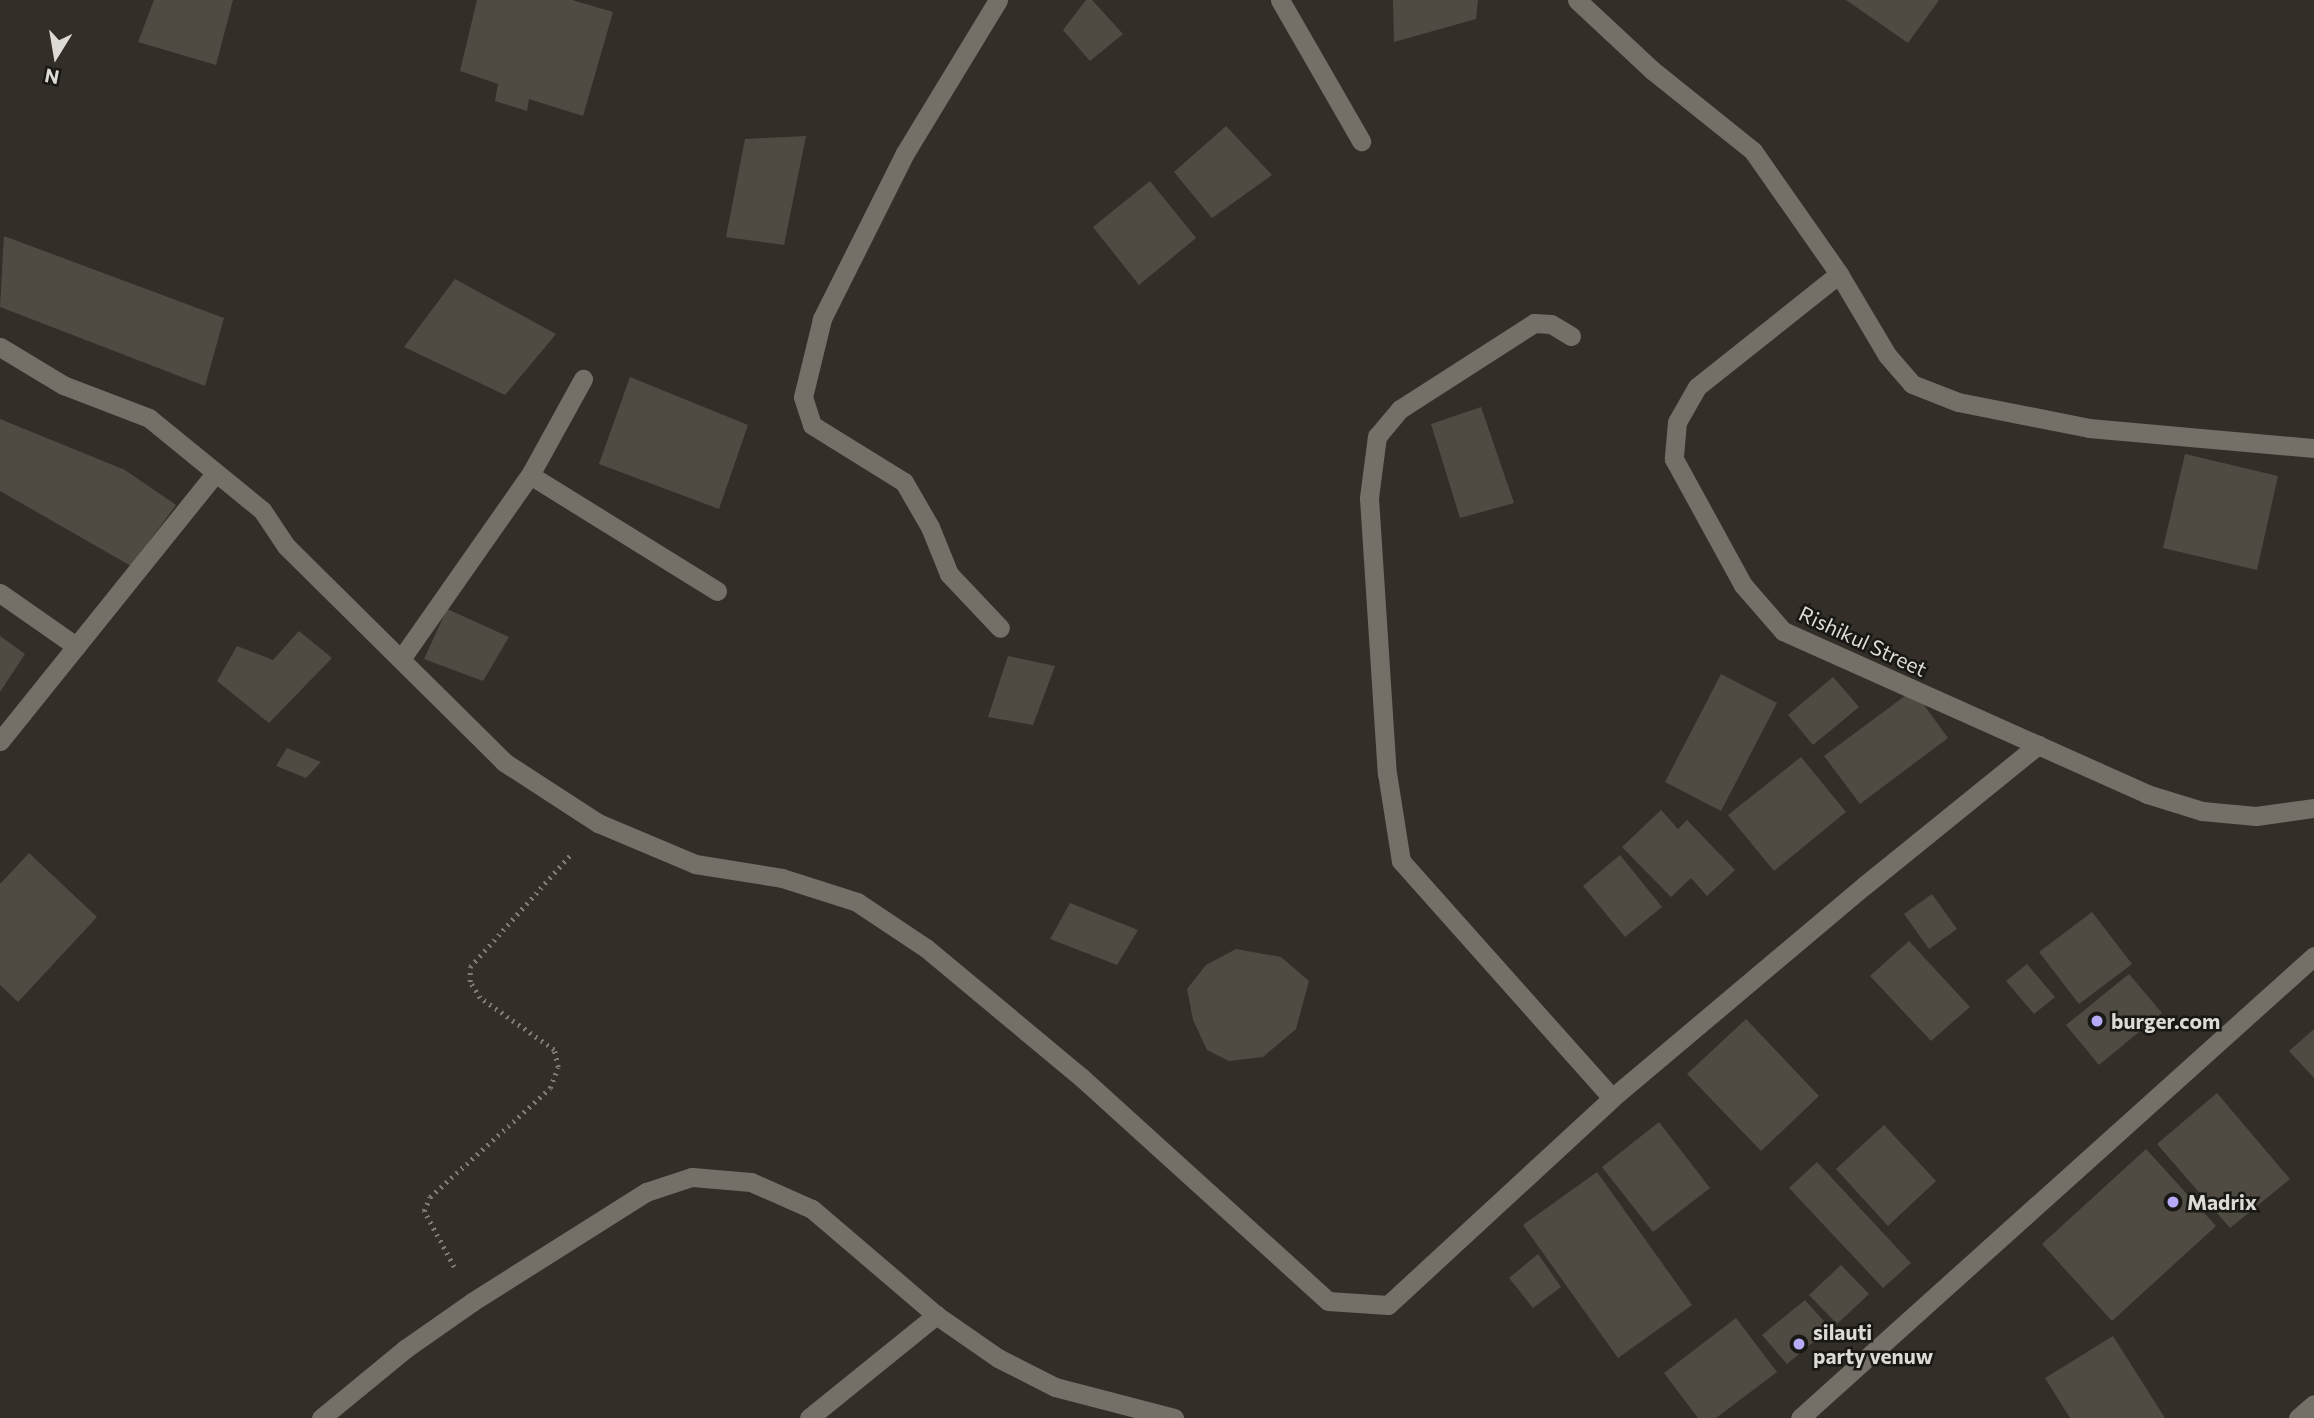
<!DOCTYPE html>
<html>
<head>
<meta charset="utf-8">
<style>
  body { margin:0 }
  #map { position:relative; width:2314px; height:1418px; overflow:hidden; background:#332f28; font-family:Commissioner,sans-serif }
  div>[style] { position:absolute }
  .building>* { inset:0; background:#4f4b43 }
  .path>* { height:4.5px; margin-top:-2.25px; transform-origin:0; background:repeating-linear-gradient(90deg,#7f7c76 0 2px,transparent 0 7px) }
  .minor>* { height:19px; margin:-9.5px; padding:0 9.5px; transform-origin:9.5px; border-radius:9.5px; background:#747068 }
  .dots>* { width:19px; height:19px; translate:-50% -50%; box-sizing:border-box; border:4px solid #191814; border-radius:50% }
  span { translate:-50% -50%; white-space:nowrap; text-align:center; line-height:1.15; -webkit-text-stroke:5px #191814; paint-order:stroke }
  .street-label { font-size:21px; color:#dedbd7 }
  .poi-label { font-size:21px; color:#dedbd7; font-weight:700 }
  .left { translate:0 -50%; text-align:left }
  .north { position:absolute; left:21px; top:21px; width:70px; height:70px; -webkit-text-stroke:5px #191814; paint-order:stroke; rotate:191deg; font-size:19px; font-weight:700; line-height:28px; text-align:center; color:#dedbd7 }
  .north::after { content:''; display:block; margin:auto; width:24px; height:32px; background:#dedbd7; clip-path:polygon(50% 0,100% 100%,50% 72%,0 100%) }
</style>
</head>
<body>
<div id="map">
  <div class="building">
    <i style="clip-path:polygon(154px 0,233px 0,216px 65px,138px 42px)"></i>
    <i style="clip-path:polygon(477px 0,572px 0,613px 12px,583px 116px,529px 99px,527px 111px,495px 101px,498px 84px,460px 71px)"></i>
    <i style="clip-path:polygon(1086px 0,1092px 0,1123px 34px,1090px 61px,1063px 30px)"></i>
    <i style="clip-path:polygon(1393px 0,1478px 0,1476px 19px,1394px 42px)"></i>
    <i style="clip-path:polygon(1846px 0,1939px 0,1908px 43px)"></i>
    <i style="clip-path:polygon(1226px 126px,1272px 175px,1212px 218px,1174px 172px)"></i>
    <i style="clip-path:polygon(806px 136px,784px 245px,726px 237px,745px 139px)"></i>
    <i style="clip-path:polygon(1150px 181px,1196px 238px,1139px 285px,1093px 227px)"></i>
    <i style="clip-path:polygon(4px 236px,224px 318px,205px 386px,0 307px)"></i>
    <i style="clip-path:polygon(455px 279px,556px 334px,505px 395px,404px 347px)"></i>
    <i style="clip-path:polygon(630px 377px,748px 425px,719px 509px,599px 464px)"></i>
    <i style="clip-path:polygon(1481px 407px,1514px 503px,1460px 518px,1431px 424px)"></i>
    <i style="clip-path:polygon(0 419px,125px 470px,176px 505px,131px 566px,0 491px)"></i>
    <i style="clip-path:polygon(2185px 454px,2278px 476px,2257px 570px,2163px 548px)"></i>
    <i style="clip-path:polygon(447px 609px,509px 637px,483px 681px,424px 659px)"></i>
    <i style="clip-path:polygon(299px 631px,332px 658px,269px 723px,217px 681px,237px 646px,273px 660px)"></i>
    <i style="clip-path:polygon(0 636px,25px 654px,0 692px)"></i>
    <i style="clip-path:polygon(1008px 656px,1055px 666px,1033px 725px,988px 717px)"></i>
    <i style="clip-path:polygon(1721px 674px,1777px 703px,1721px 811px,1665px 782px)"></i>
    <i style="clip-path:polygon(1833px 677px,1859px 707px,1813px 745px,1788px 715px)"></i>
    <i style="clip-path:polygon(1913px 690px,1948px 738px,1860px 804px,1824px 756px)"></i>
    <i style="clip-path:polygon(287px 748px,321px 762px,306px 778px,276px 766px)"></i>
    <i style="clip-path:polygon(1801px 757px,1846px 812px,1774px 871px,1728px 815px)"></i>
    <i style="clip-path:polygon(1661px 810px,1678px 829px,1687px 820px,1735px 870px,1707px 896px,1691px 878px,1671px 897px,1622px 847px)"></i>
    <i style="clip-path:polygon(29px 853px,97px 917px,18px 1002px,0 985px,0 884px)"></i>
    <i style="clip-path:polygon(1620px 855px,1662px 907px,1625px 937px,1583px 886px)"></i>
    <i style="clip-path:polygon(1932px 894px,1957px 929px,1929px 949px,1904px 914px)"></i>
    <i style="clip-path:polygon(1070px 903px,1138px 930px,1117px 965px,1050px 939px)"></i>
    <i style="clip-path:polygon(2092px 912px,2132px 964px,2079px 1004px,2039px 952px)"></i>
    <i style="clip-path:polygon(1909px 941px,1970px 1007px,1931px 1041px,1870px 976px)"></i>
    <i style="clip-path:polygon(1236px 949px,1281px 957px,1309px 981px,1296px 1029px,1263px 1057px,1229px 1061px,1207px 1050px,1193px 1020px,1187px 989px,1206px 965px)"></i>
    <i style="clip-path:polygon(2027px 964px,2055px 997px,2034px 1014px,2006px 981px)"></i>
    <i style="clip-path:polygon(2129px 974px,2162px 1013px,2099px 1065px,2066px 1025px)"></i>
    <i style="clip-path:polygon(1746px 1019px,1819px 1096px,1761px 1151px,1687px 1074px)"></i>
    <i style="clip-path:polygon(2314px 1029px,2314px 1078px,2289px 1051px)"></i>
    <i style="clip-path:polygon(2217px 1093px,2290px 1179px,2230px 1228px,2157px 1144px)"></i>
    <i style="clip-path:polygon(1659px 1122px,1710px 1188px,1653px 1232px,1602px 1167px)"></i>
    <i style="clip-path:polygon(1884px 1125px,1936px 1181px,1888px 1226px,1836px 1169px)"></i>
    <i style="clip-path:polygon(2146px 1149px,2216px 1226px,2112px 1321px,2042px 1244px)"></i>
    <i style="clip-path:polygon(1817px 1162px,1911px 1263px,1883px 1288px,1789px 1188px)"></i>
    <i style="clip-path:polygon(1597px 1172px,1692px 1305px,1618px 1358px,1523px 1225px)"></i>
    <i style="clip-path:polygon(1538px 1254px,1561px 1287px,1533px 1308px,1509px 1278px)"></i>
    <i style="clip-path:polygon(1841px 1265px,1869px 1294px,1837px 1324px,1809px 1295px)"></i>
    <i style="clip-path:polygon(1805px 1300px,1830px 1328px,1787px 1364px,1762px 1335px)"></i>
    <i style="clip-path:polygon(1736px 1318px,1777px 1372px,1716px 1418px,1698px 1418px,1664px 1373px)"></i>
    <i style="clip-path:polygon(2113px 1336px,2165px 1418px,2070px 1418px,2045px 1378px)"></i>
  </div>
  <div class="path">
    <i style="left:454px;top:1267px;width:64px;rotate:-118.2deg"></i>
    <i style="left:424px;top:1211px;width:15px;rotate:-67deg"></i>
    <i style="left:430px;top:1197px;width:162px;rotate:-42.2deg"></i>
    <i style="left:550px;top:1088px;width:22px;rotate:-69deg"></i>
    <i style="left:558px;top:1067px;width:17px;rotate:-103deg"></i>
    <i style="left:554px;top:1050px;width:90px;rotate:-144.9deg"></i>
    <i style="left:480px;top:998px;width:19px;rotate:-122deg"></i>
    <i style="left:470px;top:982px;width:15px;rotate:-90deg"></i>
    <i style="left:470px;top:967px;width:153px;rotate:-48.2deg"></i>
  </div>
  <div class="minor">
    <i style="left:998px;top:0;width:179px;rotate:121.3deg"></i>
    <i style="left:905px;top:153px;width:186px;rotate:116.6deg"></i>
    <i style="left:822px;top:319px;width:80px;rotate:103.7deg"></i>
    <i style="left:803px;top:397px;width:29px;rotate:72deg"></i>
    <i style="left:812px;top:425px;width:108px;rotate:31.8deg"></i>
    <i style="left:904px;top:482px;width:52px;rotate:60deg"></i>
    <i style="left:930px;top:527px;width:51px;rotate:68deg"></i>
    <i style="left:949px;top:574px;width:74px;rotate:46.6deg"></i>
    <i style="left:1280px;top:0;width:163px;rotate:60.1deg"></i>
    <i style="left:1577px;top:0;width:103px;rotate:43deg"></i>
    <i style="left:1652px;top:70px;width:129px;rotate:38.7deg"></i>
    <i style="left:1753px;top:151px;width:150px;rotate:55deg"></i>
    <i style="left:1839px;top:274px;width:94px;rotate:59.3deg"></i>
    <i style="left:1887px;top:355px;width:38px;rotate:49deg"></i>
    <i style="left:1912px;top:384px;width:49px;rotate:21.4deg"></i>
    <i style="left:1958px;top:402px;width:134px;rotate:11.2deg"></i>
    <i style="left:2089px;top:428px;width:226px;rotate:5.1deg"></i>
    <i style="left:1839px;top:274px;width:181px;rotate:141.5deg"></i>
    <i style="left:1697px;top:387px;width:40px;rotate:119.7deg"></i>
    <i style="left:1677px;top:422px;width:37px;rotate:95deg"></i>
    <i style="left:1674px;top:459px;width:144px;rotate:61.3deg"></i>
    <i style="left:1743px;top:585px;width:61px;rotate:49deg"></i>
    <i style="left:1783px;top:631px;width:399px;rotate:24.1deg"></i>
    <i style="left:2147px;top:794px;width:58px;rotate:17.2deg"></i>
    <i style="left:2202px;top:811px;width:54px;rotate:5.3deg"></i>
    <i style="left:2256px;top:816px;width:59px;rotate:-7.9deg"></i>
    <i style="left:1571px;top:336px;width:23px;rotate:-149deg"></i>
    <i style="left:1551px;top:324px;width:17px;rotate:-177deg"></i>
    <i style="left:1534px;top:323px;width:159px;rotate:147.3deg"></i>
    <i style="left:1400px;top:409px;width:35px;rotate:130deg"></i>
    <i style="left:1377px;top:436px;width:63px;rotate:97.4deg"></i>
    <i style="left:1369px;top:498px;width:276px;rotate:86.3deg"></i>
    <i style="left:1387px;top:773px;width:89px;rotate:81deg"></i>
    <i style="left:1401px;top:861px;width:317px;rotate:48.3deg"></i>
    <i style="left:0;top:347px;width:74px;rotate:31.1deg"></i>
    <i style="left:63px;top:385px;width:92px;rotate:21deg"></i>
    <i style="left:149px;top:418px;width:146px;rotate:39.2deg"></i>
    <i style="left:262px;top:510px;width:43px;rotate:56.3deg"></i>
    <i style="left:286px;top:546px;width:307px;rotate:44.7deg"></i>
    <i style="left:504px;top:762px;width:112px;rotate:33deg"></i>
    <i style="left:598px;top:823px;width:105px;rotate:22.9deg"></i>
    <i style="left:695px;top:864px;width:88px;rotate:9.1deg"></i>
    <i style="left:782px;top:878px;width:79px;rotate:17.7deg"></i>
    <i style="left:857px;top:902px;width:83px;rotate:33.7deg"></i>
    <i style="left:926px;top:948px;width:202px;rotate:39.8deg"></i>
    <i style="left:1081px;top:1077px;width:333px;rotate:42.2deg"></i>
    <i style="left:1328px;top:1301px;width:60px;rotate:3.8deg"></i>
    <i style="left:1388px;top:1305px;width:305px;rotate:-42.7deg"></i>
    <i style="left:1612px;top:1098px;width:331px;rotate:-40.1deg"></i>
    <i style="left:1865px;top:885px;width:223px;rotate:-39deg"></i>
    <i style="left:530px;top:475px;width:220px;rotate:31.8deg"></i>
    <i style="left:0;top:593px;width:93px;rotate:34.9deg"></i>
    <i style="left:401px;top:659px;width:225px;rotate:-55deg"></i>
    <i style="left:530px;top:475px;width:110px;rotate:-61.1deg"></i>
    <i style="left:0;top:741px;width:343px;rotate:-51.2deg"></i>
    <i style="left:321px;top:1418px;width:109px;rotate:-39.4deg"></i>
    <i style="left:405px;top:1349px;width:82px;rotate:-35deg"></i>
    <i style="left:472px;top:1302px;width:206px;rotate:-32.3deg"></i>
    <i style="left:646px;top:1192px;width:48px;rotate:-18.1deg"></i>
    <i style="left:692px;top:1177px;width:59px;rotate:4.8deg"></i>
    <i style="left:751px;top:1182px;width:67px;rotate:23.9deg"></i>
    <i style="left:812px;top:1209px;width:163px;rotate:40.5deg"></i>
    <i style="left:809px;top:1418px;width:164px;rotate:-39deg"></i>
    <i style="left:936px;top:1315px;width:75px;rotate:34.7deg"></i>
    <i style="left:998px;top:1358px;width:64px;rotate:27deg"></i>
    <i style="left:1055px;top:1387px;width:123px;rotate:14.6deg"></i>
    <i style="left:1800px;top:1418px;width:691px;rotate:-41.95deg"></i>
    <i style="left:2298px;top:1418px;width:21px;rotate:-41deg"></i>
  </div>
  <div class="dots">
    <i style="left:2097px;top:1021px;background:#b7abf7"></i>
    <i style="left:2173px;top:1202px;background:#b7abf7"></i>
    <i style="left:1799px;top:1344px;background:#b7abf7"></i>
  </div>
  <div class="street-label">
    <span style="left:1863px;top:641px;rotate:25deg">Rishikul Street</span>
  </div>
  <div class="poi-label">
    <span class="left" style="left:2111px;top:1021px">burger.com</span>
    <span class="left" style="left:2187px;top:1202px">Madrix</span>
    <span class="left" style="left:1813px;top:1344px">silauti<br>party venuw</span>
  </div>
  <div class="north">N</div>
</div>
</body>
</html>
